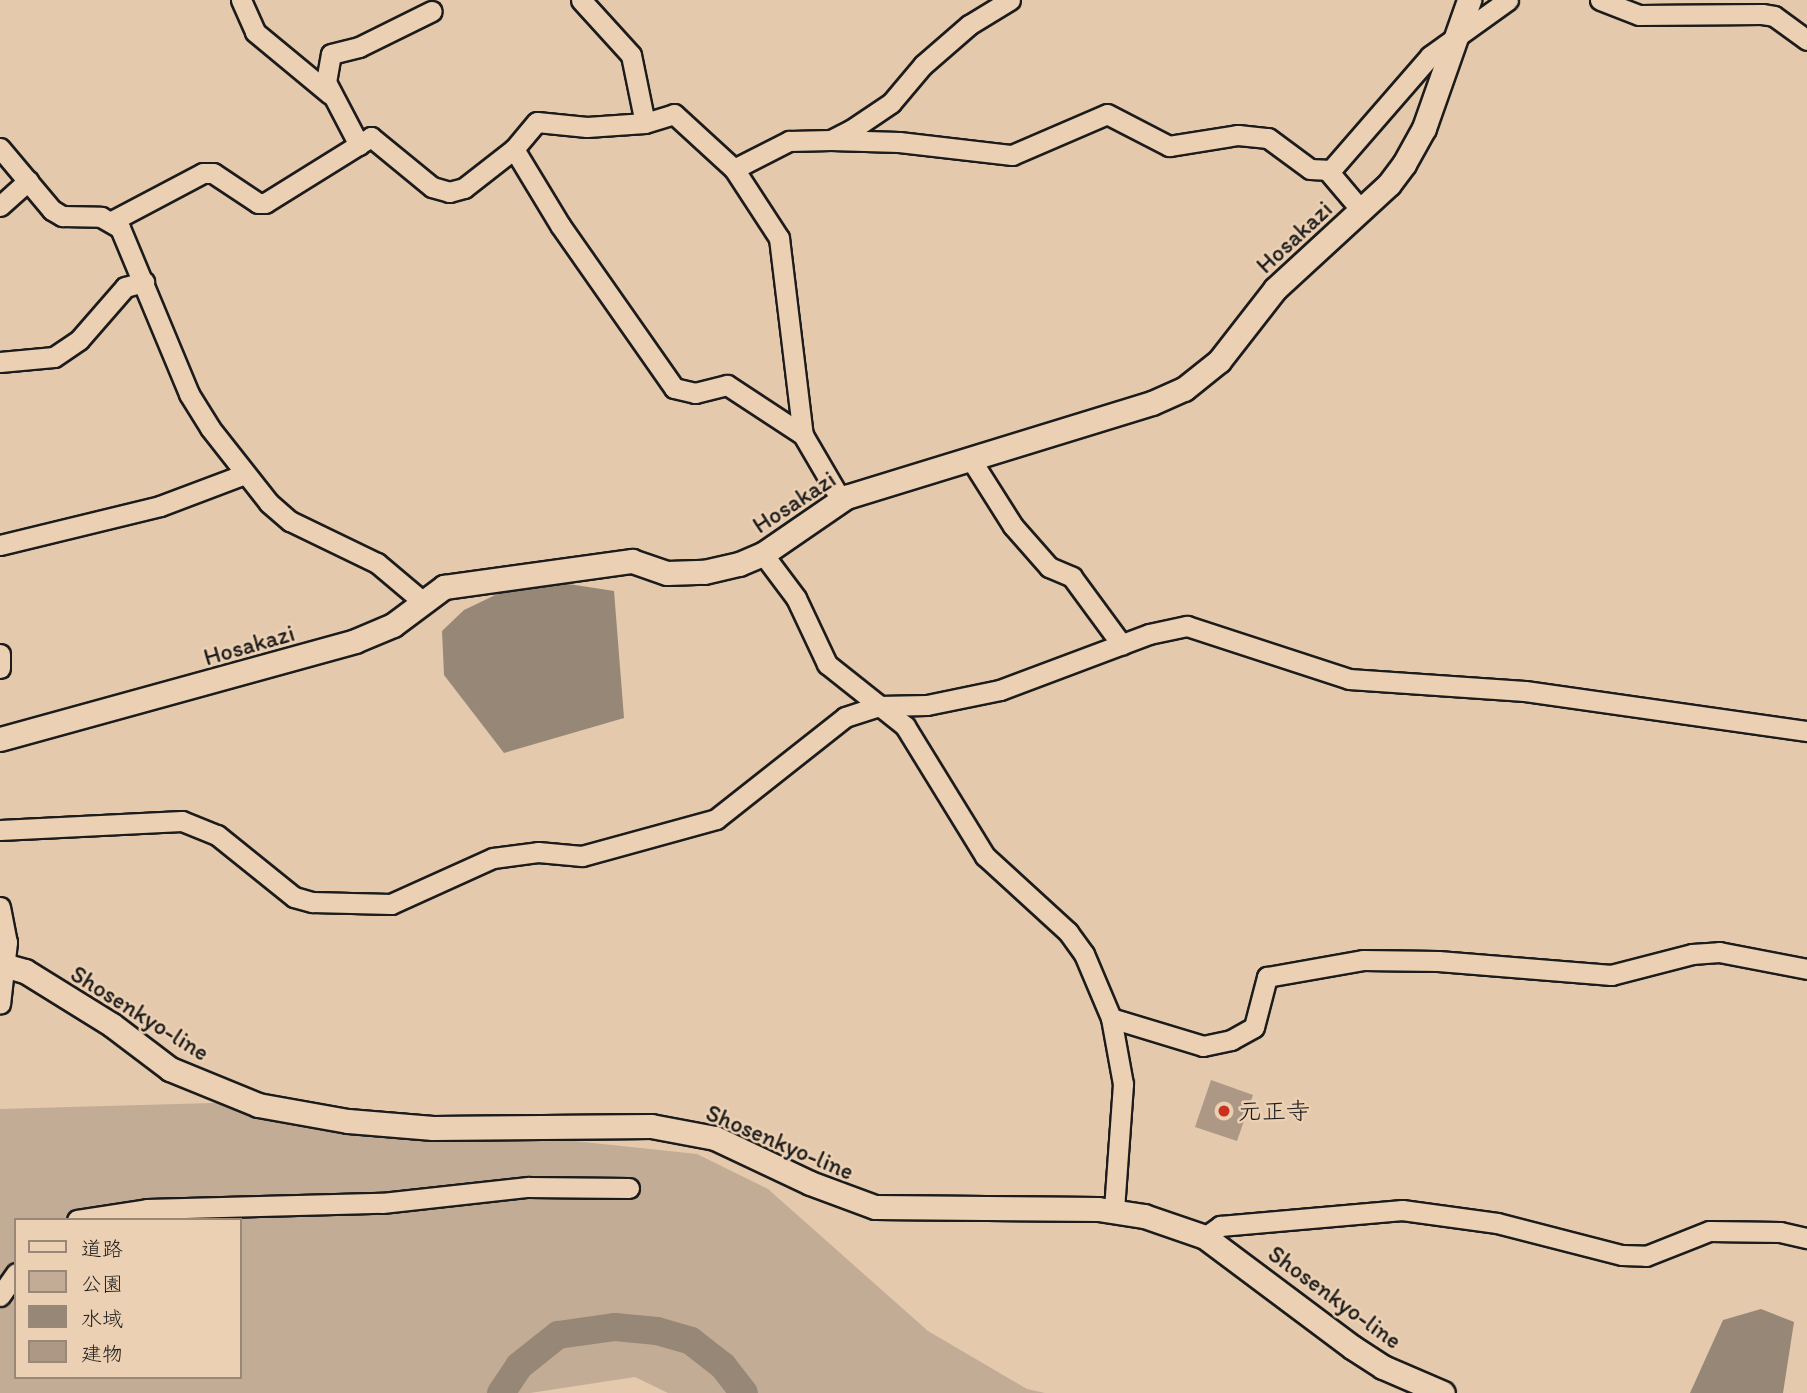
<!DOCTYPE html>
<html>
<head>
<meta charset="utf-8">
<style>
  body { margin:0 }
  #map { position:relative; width:1807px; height:1393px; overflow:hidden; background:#e4c9ad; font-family:Itim,"Klee One",sans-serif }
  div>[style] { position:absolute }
  .green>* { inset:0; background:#c2ac95 }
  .water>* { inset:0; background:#978776 }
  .river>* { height:28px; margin:-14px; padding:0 14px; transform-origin:14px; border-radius:14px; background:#978776 }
  .building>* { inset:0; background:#ac9885 }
  .roads { filter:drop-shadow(2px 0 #1c1c1c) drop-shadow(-2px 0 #1c1c1c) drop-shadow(0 2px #1c1c1c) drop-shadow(0 -2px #1c1c1c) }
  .minor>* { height:19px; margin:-9.5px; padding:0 9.5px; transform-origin:9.5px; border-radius:9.5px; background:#ecd0b3 }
  .major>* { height:23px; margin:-11.5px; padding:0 11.5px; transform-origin:11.5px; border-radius:11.5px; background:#ecd0b3 }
  .dots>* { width:19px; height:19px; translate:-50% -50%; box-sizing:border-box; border:4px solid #ecd0b3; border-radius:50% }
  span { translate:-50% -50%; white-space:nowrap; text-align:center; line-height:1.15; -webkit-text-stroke:5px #ecd0b3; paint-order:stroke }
  .street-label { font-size:24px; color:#1c1c1c }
  .poi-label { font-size:24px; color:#1c1c1c }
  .left { translate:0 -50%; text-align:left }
  .legend { position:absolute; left:14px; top:1218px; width:228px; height:161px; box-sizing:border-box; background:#ecd0b3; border:2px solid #987; margin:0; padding:9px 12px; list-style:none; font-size:21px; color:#1c1c1c }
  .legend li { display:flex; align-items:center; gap:14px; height:35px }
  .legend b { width:35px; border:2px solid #987 }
</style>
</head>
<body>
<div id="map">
  <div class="green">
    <i style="clip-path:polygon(evenodd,213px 1103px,697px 1154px,768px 1189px,928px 1331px,1027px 1389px,1045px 1393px,668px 1393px,635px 1377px,530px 1393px,0 1393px,0 1109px,213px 1103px,16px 1220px,240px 1220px,240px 1377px,16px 1377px,16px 1220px)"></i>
  </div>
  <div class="water">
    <i style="clip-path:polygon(549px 581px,614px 591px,624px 718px,504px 753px,444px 675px,442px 631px,464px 610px,516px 585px)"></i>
    <i style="clip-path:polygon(1761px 1309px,1794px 1322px,1783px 1393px,1690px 1393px,1723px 1320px)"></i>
  </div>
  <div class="river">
    <i style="left:501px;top:1393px;width:32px;rotate:-56deg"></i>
    <i style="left:519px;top:1366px;width:50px;rotate:-38.5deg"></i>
    <i style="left:558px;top:1335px;width:58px;rotate:-8deg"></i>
    <i style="left:615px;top:1327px;width:42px;rotate:5.4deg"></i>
    <i style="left:657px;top:1331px;width:35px;rotate:16deg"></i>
    <i style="left:691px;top:1341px;width:41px;rotate:38deg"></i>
    <i style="left:723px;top:1366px;width:34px;rotate:52deg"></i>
  </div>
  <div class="building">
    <i style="clip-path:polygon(1211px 1080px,1253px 1095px,1237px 1141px,1195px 1127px)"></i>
  </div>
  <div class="roads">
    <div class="minor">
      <i style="left:241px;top:0;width:35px;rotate:66deg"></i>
      <i style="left:255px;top:32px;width:97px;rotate:39.6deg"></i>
      <i style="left:581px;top:0;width:74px;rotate:47.7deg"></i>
      <i style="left:631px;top:55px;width:69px;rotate:78.4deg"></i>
      <i style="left:1600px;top:0;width:42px;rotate:21deg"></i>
      <i style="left:1639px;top:15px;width:123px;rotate:-0.5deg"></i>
      <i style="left:1762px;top:14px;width:12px;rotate:9deg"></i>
      <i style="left:1774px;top:16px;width:41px;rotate:36deg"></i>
      <i style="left:831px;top:140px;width:68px;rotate:1.7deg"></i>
      <i style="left:899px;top:142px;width:114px;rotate:6.6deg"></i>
      <i style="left:1012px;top:155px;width:103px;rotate:-23.3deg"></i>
      <i style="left:1107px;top:114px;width:70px;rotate:27.3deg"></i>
      <i style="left:1169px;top:146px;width:70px;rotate:-9.1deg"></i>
      <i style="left:1238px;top:135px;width:30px;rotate:6deg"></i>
      <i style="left:1268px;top:138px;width:52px;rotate:36.4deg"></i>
      <i style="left:1310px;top:169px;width:21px;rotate:3deg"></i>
      <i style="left:1331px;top:170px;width:151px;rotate:-49deg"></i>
      <i style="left:1430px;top:56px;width:96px;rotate:-35.7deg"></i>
      <i style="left:359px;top:145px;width:71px;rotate:-117.6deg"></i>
      <i style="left:326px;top:82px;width:28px;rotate:-80deg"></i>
      <i style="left:331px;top:54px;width:29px;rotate:-14deg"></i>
      <i style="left:359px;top:47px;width:81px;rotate:-26.3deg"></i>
      <i style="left:0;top:148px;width:81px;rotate:50deg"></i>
      <i style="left:52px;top:210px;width:12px;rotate:31deg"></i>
      <i style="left:62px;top:216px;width:39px;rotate:1deg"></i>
      <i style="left:101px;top:217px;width:22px;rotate:30deg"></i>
      <i style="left:120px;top:228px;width:180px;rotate:67.4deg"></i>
      <i style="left:189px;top:394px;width:40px;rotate:58deg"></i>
      <i style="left:210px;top:428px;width:95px;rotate:51.8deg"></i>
      <i style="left:269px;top:503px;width:28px;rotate:41deg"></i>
      <i style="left:290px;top:521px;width:97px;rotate:25.8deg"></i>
      <i style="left:377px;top:563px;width:57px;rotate:40.1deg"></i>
      <i style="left:514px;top:149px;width:89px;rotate:58.8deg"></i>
      <i style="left:560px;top:225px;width:199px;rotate:55deg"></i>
      <i style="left:674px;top:388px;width:22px;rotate:13deg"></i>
      <i style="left:695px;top:393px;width:33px;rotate:-14deg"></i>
      <i style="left:727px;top:385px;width:91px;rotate:33.3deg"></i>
      <i style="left:734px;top:169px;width:62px;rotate:-27deg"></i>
      <i style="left:789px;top:141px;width:42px;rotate:-1.4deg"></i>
      <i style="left:831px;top:140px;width:22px;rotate:-27deg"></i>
      <i style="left:851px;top:130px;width:48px;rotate:-34deg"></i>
      <i style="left:891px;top:103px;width:50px;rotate:-49.9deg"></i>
      <i style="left:923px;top:65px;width:61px;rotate:-41deg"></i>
      <i style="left:969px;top:25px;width:48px;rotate:-31.4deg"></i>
      <i style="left:1328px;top:171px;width:51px;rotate:49.8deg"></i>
      <i style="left:0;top:206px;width:38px;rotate:-42deg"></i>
      <i style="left:112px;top:221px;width:103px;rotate:-27.8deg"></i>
      <i style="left:203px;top:173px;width:10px"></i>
      <i style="left:213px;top:173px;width:54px;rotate:33.7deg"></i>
      <i style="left:258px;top:203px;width:7px"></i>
      <i style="left:265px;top:203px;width:125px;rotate:-31.9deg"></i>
      <i style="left:371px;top:137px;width:79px;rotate:39.3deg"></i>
      <i style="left:432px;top:187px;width:18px;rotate:16deg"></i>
      <i style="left:449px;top:192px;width:16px;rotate:-15deg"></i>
      <i style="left:464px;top:188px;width:63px;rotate:-38deg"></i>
      <i style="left:514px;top:149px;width:35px;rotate:-50deg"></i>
      <i style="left:537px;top:122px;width:50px;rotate:5.7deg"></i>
      <i style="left:587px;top:127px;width:58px;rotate:-3.9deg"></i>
      <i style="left:645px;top:123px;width:30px;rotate:-17deg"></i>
      <i style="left:674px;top:114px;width:81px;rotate:42.5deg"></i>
      <i style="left:734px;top:169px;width:82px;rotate:56.9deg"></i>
      <i style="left:779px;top:238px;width:198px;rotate:83.1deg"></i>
      <i style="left:803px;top:435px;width:75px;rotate:59.7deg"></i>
      <i style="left:0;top:362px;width:54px;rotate:-5.3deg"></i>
      <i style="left:54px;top:357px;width:30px;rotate:-34deg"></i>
      <i style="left:79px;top:340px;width:70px;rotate:-49deg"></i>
      <i style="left:125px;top:287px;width:20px;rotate:-15deg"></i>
      <i style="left:970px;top:458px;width:80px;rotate:57.7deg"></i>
      <i style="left:1013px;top:526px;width:55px;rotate:48.7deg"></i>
      <i style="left:1049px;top:567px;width:25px;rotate:23deg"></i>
      <i style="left:1072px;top:577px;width:84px;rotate:53.7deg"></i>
      <i style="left:0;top:545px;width:165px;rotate:-13.7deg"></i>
      <i style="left:160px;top:506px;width:91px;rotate:-20.6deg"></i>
      <i style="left:763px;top:554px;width:55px;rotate:53.1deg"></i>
      <i style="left:796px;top:598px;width:73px;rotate:64.8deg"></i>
      <i style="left:827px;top:664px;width:100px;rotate:38.5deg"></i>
      <i style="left:905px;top:726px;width:153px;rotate:58.4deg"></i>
      <i style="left:985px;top:856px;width:113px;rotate:42.5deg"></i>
      <i style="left:1068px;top:932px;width:27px;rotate:54deg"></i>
      <i style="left:1084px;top:954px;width:69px;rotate:67.1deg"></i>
      <i style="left:1111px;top:1018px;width:67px;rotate:79.7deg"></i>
      <i style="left:1123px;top:1084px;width:127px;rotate:94.1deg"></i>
      <i style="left:0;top:654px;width:14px;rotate:90deg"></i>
      <i style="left:0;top:830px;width:182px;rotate:-2.8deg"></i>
      <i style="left:182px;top:821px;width:38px;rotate:22deg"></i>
      <i style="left:217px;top:835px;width:99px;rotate:38.8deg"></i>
      <i style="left:294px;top:897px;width:19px;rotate:16deg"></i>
      <i style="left:312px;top:902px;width:79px;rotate:1.5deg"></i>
      <i style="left:391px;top:904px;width:112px;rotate:-24.3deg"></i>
      <i style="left:493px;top:858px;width:45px;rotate:-7.6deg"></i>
      <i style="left:538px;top:852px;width:44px;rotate:5.2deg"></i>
      <i style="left:582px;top:856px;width:139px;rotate:-15.4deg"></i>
      <i style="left:716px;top:819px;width:164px;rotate:-38.3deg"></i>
      <i style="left:845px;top:717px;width:36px;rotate:-18deg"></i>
      <i style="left:879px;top:706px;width:48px;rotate:-1.2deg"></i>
      <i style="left:927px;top:705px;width:75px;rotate:-11.6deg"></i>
      <i style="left:1000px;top:690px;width:159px;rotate:-20.6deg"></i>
      <i style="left:1149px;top:634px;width:39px;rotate:-12deg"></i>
      <i style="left:1187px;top:626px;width:170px;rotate:18.1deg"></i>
      <i style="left:1349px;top:679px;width:176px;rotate:3.9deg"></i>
      <i style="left:1525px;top:691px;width:285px;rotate:8.1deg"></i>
      <i style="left:0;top:907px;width:36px;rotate:79deg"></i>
      <i style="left:7px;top:942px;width:62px;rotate:96.4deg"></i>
      <i style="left:1111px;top:1018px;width:96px;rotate:16.9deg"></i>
      <i style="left:1203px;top:1046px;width:29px;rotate:-12deg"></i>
      <i style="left:1231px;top:1040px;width:26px;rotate:-29deg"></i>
      <i style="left:1254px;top:1027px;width:52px;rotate:-75.4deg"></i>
      <i style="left:1267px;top:977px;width:97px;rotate:-10deg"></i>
      <i style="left:1363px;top:960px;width:75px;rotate:0.8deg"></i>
      <i style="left:1438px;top:961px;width:174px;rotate:4.6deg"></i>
      <i style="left:1611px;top:975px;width:84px;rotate:-14.5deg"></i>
      <i style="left:1692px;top:954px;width:27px;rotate:-4deg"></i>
      <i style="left:1719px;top:952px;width:90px;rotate:10.9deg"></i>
      <i style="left:77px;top:1220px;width:71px;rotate:-8.9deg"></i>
      <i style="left:147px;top:1209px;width:235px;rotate:-1.5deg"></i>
      <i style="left:382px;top:1203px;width:147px;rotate:-6.3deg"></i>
      <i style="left:528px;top:1187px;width:101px;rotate:0.6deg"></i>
      <i style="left:1205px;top:1237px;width:19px;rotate:-36deg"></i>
      <i style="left:1220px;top:1226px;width:183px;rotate:-5deg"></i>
      <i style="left:1402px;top:1210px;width:96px;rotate:7.8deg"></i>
      <i style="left:1497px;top:1223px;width:129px;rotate:14.4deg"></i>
      <i style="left:1622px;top:1255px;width:24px;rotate:2deg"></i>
      <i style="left:1646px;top:1256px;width:68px;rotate:-21.6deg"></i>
      <i style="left:1709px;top:1231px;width:71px;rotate:0.8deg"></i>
      <i style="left:1780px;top:1232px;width:28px;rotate:13deg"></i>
      <i style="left:0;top:1296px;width:28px;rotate:-55deg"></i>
    </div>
    <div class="major">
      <i style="left:0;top:739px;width:368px;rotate:-15.4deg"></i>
      <i style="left:355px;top:641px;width:41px;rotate:-22.8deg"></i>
      <i style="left:393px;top:625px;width:64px;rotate:-36.7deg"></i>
      <i style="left:444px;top:587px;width:190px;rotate:-7.9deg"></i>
      <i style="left:632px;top:561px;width:37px;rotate:19deg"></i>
      <i style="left:667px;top:573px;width:37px;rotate:-2deg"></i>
      <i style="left:704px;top:572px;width:36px;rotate:-13deg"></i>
      <i style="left:739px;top:564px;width:26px;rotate:-23deg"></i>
      <i style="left:763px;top:554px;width:101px;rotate:-34.5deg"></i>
      <i style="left:846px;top:497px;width:320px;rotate:-17.1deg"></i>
      <i style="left:1152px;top:403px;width:35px;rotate:-24deg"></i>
      <i style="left:1184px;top:389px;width:45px;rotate:-38.7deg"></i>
      <i style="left:1219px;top:361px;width:91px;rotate:-52.1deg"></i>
      <i style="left:1275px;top:289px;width:155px;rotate:-42.6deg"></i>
      <i style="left:1389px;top:184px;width:25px;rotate:-53deg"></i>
      <i style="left:1404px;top:164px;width:41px;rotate:-60.9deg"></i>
      <i style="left:1424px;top:128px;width:136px;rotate:-70.6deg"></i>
      <i style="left:0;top:964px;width:26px;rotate:16deg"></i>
      <i style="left:25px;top:971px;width:102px;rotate:31.8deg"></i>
      <i style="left:112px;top:1025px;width:73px;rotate:37.2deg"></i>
      <i style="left:170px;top:1069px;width:95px;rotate:22.2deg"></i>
      <i style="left:258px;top:1105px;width:91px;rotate:10.1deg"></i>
      <i style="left:348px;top:1121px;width:85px;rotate:4.7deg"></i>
      <i style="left:433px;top:1128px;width:218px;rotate:-0.5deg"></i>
      <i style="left:651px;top:1126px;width:65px;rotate:10.6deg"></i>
      <i style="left:715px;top:1138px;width:105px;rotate:25.3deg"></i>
      <i style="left:810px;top:1183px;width:69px;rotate:20.3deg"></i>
      <i style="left:875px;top:1207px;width:223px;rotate:0.5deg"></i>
      <i style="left:1098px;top:1209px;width:47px;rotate:8.7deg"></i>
      <i style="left:1144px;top:1216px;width:65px;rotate:19deg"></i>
      <i style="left:1205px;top:1237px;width:184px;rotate:36.8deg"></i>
      <i style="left:1352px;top:1347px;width:37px;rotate:33deg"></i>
      <i style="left:1383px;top:1367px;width:65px;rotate:23.4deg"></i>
    </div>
  </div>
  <div class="dots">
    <i style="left:1224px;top:1111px;background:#c8321e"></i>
  </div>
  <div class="street-label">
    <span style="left:1294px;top:237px;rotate:-43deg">Hosakazi</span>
    <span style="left:794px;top:502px;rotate:-33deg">Hosakazi</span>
    <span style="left:249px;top:645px;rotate:-16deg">Hosakazi</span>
    <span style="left:140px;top:1013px;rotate:32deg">Shosenkyo-line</span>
    <span style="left:780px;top:1142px;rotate:23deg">Shosenkyo-line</span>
    <span style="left:1335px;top:1297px;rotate:36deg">Shosenkyo-line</span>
  </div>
  <div class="poi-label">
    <span class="left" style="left:1238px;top:1111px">元正寺</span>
  </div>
  <ul class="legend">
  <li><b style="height:9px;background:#ecd0b3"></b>道路</li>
  <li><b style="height:19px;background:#c2ac95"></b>公園</li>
  <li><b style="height:19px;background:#978776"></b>水域</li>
  <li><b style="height:19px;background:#ac9885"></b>建物</li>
  </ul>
</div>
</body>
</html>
